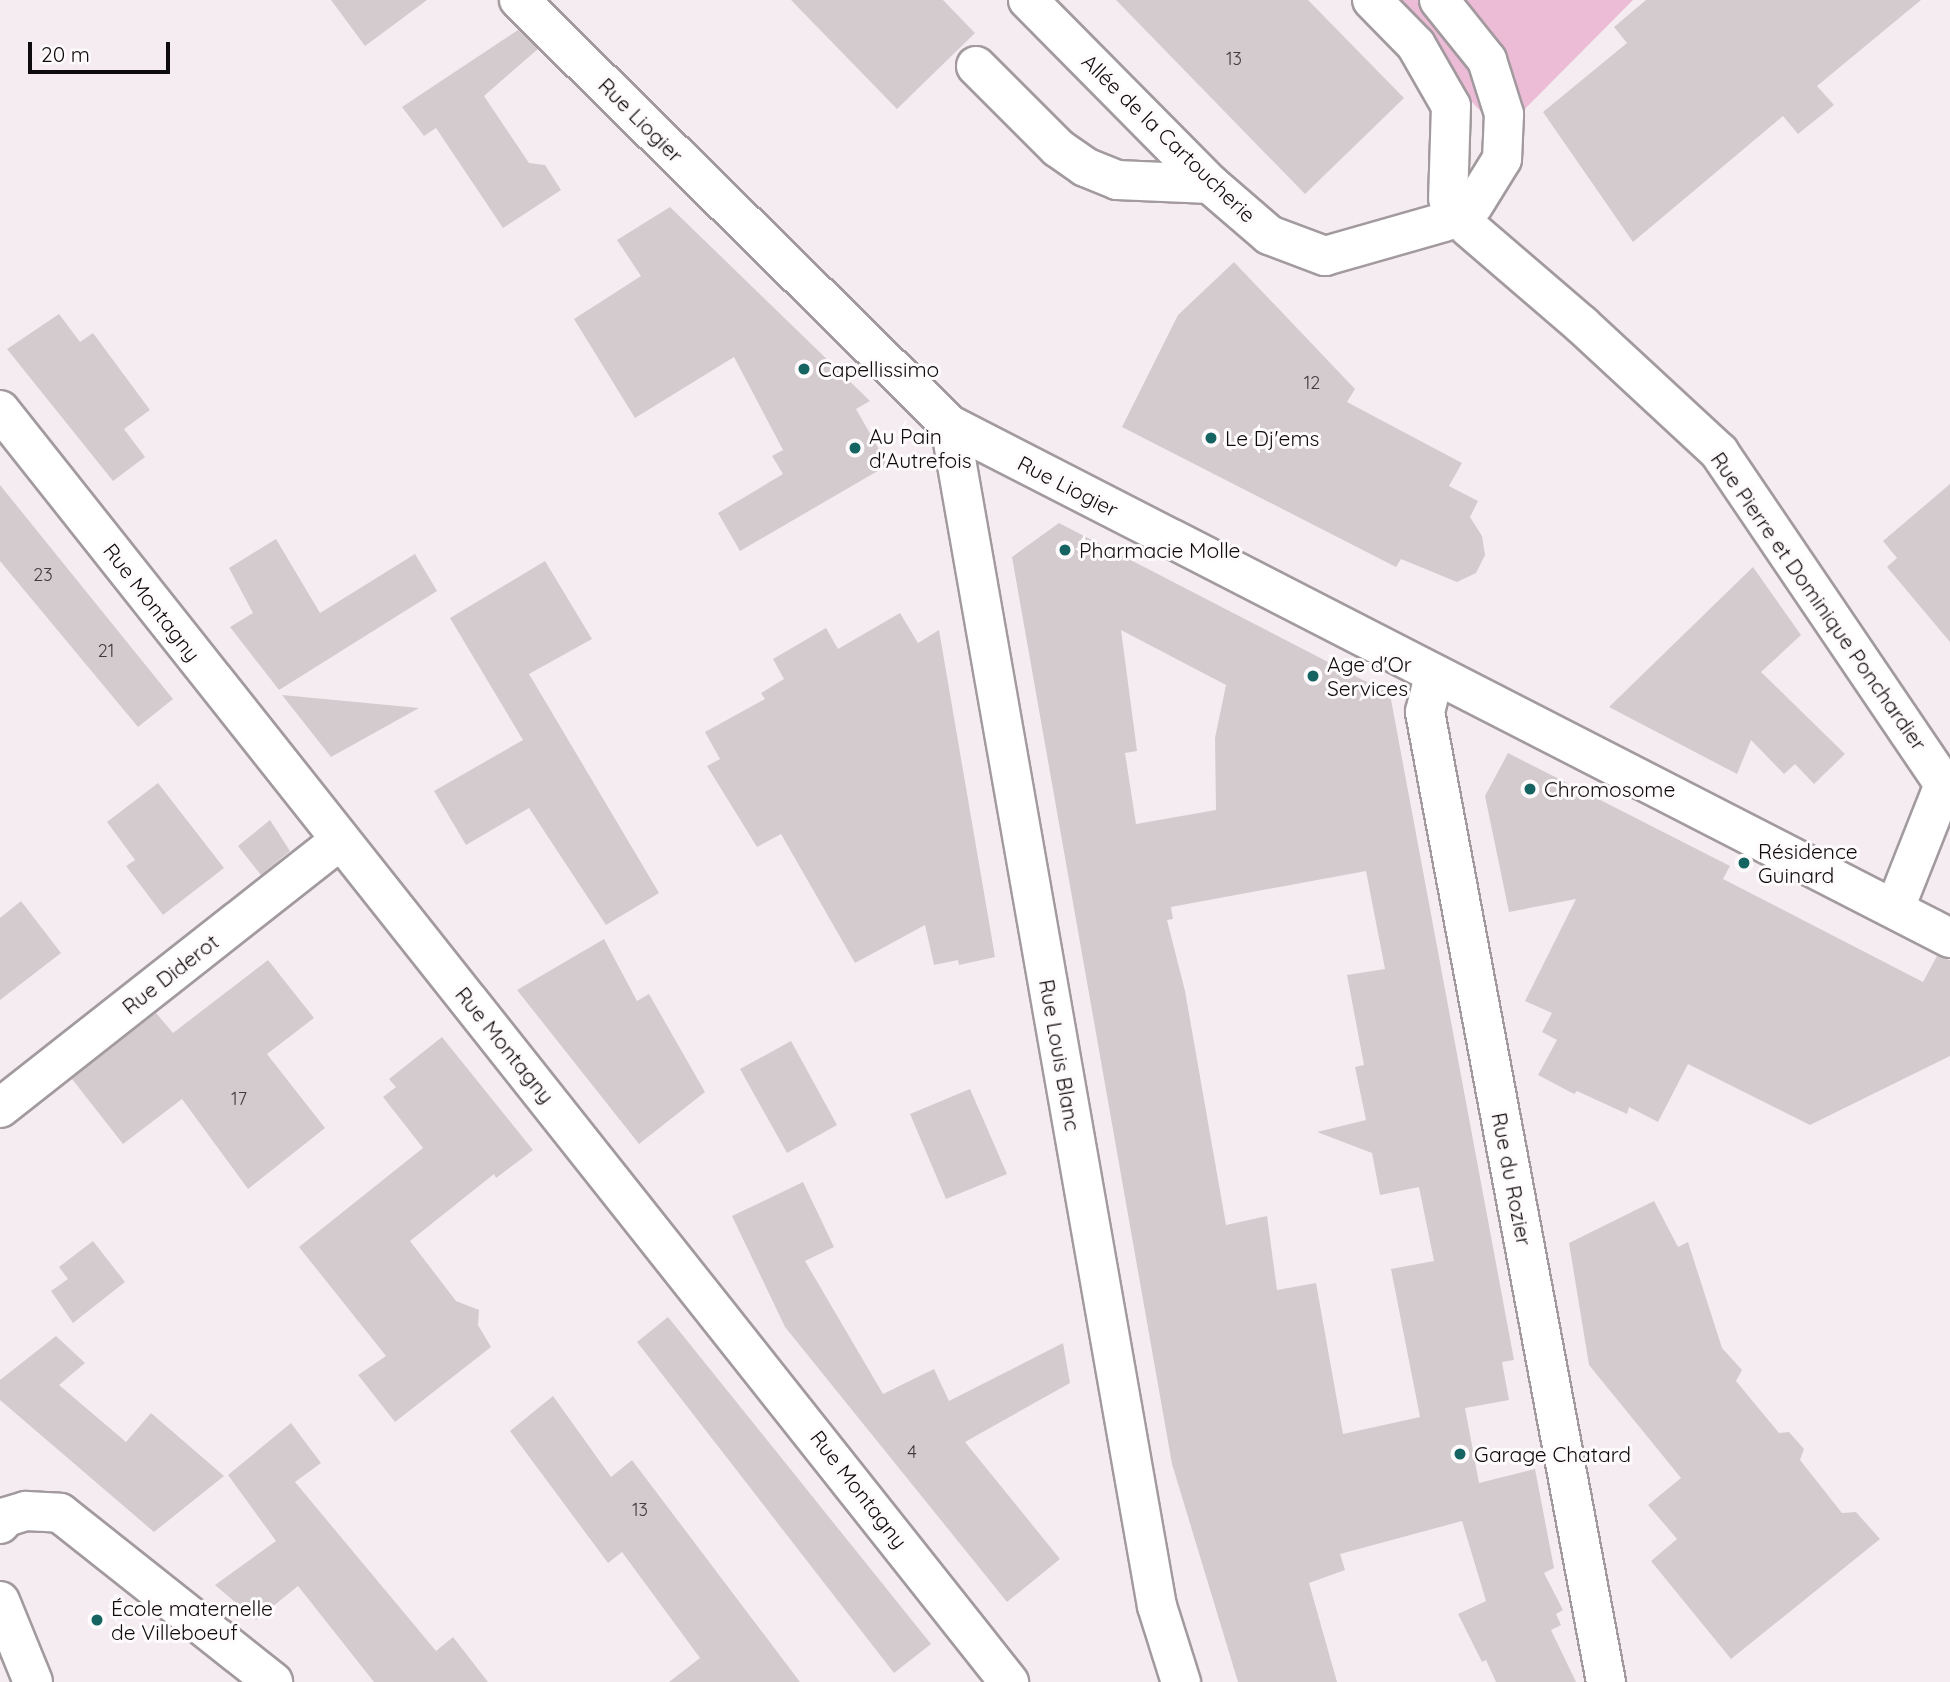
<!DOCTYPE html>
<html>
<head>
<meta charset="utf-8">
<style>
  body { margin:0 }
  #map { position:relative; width:1950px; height:1682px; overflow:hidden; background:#f5ecf1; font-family:Quicksand,sans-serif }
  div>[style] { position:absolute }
  .green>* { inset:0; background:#ecbbd5 }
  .building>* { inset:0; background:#d4cbcf }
  .roads { filter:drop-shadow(2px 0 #a29a9e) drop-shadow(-2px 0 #a29a9e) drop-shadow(0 2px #a29a9e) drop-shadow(0 -2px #a29a9e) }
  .minor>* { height:38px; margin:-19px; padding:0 19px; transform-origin:19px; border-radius:19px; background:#fff }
  .dots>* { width:19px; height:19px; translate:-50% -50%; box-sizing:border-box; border:4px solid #fffbfd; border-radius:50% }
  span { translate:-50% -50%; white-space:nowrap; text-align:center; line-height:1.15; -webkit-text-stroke:6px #fffbfd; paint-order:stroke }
  .number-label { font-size:18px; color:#403b3e }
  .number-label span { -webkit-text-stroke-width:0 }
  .street-label { font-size:21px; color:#0e0b0d }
  .poi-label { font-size:21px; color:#0e0b0d }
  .left { translate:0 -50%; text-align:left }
  .scale { position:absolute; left:28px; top:42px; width:142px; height:32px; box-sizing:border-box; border:4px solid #0e0b0d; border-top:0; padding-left:9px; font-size:21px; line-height:24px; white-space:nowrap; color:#0e0b0d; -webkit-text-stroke:5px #fffbfd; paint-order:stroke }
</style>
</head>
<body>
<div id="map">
  <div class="green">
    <i style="clip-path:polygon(1377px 0,1633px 0,1501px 133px)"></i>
  </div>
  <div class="building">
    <i style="clip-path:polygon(331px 0,427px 0,365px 46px)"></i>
    <i style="clip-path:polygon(791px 0,943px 0,975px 33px,897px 109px)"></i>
    <i style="clip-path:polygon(1116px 0,1308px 0,1404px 98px,1305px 194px)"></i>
    <i style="clip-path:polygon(1646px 0,1921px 0,1817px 86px,1834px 105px,1798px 134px,1783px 116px,1633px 242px,1543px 112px,1627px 43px,1614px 27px)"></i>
    <i style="clip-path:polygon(518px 30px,538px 49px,484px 96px,529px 163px,545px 165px,561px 190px,503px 228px,436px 128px,424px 136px,402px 107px)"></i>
    <i style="clip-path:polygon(670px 207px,870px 401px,856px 409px,888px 465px,740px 551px,718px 513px,783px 474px,772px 456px,783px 450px,734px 357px,635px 418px,574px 319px,641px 276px,617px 240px)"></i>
    <i style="clip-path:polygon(1234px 262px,1355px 389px,1347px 402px,1462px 463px,1449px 486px,1478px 501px,1470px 517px,1482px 536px,1485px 555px,1476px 573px,1457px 582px,1401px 559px,1396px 567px,1122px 427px,1178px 315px)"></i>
    <i style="clip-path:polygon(59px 314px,80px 342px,93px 333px,150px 410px,124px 429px,145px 457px,113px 481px,7px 349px)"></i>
    <i style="clip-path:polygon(1950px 484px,1950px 642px,1887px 567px,1897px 558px,1883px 541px)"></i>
    <i style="clip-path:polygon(0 485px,173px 699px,138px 727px,0 561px)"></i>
    <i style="clip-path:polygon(evenodd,1059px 523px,1390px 694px,1514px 1360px,1502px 1362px,1509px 1400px,1465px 1408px,1479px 1483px,1535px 1469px,1554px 1568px,1544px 1573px,1563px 1610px,1556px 1614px,1561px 1625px,1551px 1630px,1576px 1682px,1496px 1682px,1486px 1660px,1482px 1662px,1458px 1614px,1486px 1601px,1462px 1521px,1340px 1554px,1345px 1570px,1309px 1583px,1337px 1682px,1238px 1682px,1172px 1464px,1012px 557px,1059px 523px,1121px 630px,1226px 685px,1215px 738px,1216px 810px,1136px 824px,1125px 753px,1137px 751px,1121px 630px,1059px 523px,1366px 871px,1385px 969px,1347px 975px,1364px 1065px,1355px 1067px,1366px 1120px,1317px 1132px,1372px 1153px,1380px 1195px,1419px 1187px,1434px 1261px,1391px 1269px,1420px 1417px,1343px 1434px,1316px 1283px,1277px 1290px,1267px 1216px,1226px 1225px,1185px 991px,1167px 920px,1173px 919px,1171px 907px,1366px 871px)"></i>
    <i style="clip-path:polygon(276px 539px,320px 613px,415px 554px,437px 591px,279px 690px,230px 627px,253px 613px,229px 568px)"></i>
    <i style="clip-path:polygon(545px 561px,592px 639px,529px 674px,659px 893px,606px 925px,529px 808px,466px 845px,434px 791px,523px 740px,450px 618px)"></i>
    <i style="clip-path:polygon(1753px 567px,1801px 635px,1761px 672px,1845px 754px,1814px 784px,1795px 764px,1784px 774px,1751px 740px,1737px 774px,1609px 707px)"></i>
    <i style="clip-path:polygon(900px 613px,918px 643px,939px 630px,995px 957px,959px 965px,958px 960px,934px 965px,925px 925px,855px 963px,781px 834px,757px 847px,707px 766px,720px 759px,705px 732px,765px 699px,761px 693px,784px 679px,773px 659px,826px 628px,838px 649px)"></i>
    <i style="clip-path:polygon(282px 695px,419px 708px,331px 757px)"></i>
    <i style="clip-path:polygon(1508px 753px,1730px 866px,1723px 879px,1923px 982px,1937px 956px,1950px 960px,1950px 1056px,1810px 1125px,1688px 1064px,1658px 1122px,1629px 1107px,1627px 1114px,1577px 1091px,1574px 1094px,1538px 1075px,1557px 1040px,1542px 1032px,1552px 1013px,1525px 1001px,1576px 899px,1509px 912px,1485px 796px)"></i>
    <i style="clip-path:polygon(158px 783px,224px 868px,163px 915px,126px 866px,135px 860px,107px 822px)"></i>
    <i style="clip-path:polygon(270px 820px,290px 851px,261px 875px,238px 846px)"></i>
    <i style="clip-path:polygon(21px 901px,61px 953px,0 1000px,0 918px)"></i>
    <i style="clip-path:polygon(604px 939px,637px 1001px,649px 994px,705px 1092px,639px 1144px,517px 990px)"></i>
    <i style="clip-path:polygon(268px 960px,314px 1018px,267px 1054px,325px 1128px,248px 1189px,182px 1099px,123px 1144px,72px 1079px,156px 1013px,173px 1033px)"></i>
    <i style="clip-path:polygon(442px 1037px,533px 1150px,496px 1178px,494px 1174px,410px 1241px,456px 1301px,479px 1310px,478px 1325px,491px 1347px,395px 1422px,358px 1375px,386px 1356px,299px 1247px,423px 1148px,383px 1097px,396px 1087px,389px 1079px)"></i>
    <i style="clip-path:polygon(791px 1041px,837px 1125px,787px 1153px,740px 1069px)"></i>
    <i style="clip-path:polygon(970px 1089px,1007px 1174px,946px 1199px,910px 1114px)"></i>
    <i style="clip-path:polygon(803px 1182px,834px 1247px,805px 1261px,883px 1394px,934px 1369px,949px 1401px,1063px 1343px,1070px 1383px,965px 1442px,1060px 1559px,1007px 1602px,785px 1327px,732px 1216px)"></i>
    <i style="clip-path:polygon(1654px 1201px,1678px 1247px,1688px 1242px,1722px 1348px,1742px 1370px,1736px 1381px,1779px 1433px,1789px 1432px,1804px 1449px,1800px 1460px,1842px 1513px,1856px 1512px,1880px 1539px,1731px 1659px,1651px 1561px,1677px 1539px,1648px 1505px,1681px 1478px,1589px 1365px,1569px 1243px)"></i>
    <i style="clip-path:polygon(93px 1241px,125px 1282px,73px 1323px,51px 1291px,68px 1279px,59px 1267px)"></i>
    <i style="clip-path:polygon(668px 1317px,931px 1644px,894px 1673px,637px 1342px)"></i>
    <i style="clip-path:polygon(56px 1336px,85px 1363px,59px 1385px,126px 1442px,151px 1413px,224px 1476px,154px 1532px,0 1400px,0 1380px)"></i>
    <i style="clip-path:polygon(553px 1396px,611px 1477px,632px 1460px,800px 1682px,669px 1682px,700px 1658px,622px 1552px,608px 1563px,510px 1431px)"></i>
    <i style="clip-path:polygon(291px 1423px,321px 1463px,295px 1482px,436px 1651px,453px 1637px,488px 1682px,374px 1682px,298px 1586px,256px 1620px,215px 1585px,276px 1541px,228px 1475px)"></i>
  </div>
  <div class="roads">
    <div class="minor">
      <i style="left:519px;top:0;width:605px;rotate:44.6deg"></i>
      <i style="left:950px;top:425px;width:1124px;rotate:27.16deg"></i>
      <i style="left:1028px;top:0;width:259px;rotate:45.3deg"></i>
      <i style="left:1210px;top:184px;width:78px;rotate:40.8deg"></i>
      <i style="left:1269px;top:235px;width:60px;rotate:20.6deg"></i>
      <i style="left:1325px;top:256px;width:124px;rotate:-15.9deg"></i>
      <i style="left:1372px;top:0;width:63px;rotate:45.6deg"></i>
      <i style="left:1416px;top:45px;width:70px;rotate:60.2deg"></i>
      <i style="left:1451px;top:106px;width:93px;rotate:91.8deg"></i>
      <i style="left:1439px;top:0;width:77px;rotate:51.3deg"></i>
      <i style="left:1487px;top:60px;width:57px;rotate:72.5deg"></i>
      <i style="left:1504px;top:114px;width:45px;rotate:92.5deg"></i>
      <i style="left:1502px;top:159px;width:55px;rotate:121.7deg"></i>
      <i style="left:976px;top:66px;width:116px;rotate:45deg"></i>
      <i style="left:1058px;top:148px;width:33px;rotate:35deg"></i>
      <i style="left:1085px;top:167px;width:35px;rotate:22deg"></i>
      <i style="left:1117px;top:180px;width:93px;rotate:2.5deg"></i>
      <i style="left:1468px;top:227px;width:150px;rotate:40.7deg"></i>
      <i style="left:1582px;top:325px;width:187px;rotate:42.8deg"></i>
      <i style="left:1719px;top:452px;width:412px;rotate:55.9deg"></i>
      <i style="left:0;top:410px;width:1624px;rotate:51.58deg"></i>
      <i style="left:950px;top:425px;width:1199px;rotate:80.06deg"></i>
      <i style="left:1157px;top:1606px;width:80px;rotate:72.5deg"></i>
      <i style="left:1434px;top:676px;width:37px;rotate:104deg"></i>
      <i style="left:1425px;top:712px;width:987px;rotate:79.43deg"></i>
      <i style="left:1895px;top:908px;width:133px;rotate:-68.4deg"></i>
      <i style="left:0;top:1108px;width:433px;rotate:-38.2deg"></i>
      <i style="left:0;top:1524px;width:9px;rotate:-49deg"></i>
      <i style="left:6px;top:1517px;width:21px;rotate:-17deg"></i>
      <i style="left:26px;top:1511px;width:34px;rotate:3deg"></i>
      <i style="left:60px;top:1513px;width:272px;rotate:38.4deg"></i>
      <i style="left:0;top:1601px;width:87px;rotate:67.8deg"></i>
    </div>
  </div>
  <div class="dots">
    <i style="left:804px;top:369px;background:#156461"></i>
    <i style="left:1211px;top:438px;background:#156461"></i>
    <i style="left:855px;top:448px;background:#156461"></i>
    <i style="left:1065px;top:550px;background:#156461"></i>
    <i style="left:1313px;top:676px;background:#156461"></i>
    <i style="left:1530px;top:789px;background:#156461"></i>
    <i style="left:1744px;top:863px;background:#156461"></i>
    <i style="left:1460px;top:1454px;background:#156461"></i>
    <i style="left:97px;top:1620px;background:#156461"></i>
  </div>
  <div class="number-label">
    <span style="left:1234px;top:59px">13</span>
    <span style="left:1312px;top:383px">12</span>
    <span style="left:43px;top:575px">23</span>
    <span style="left:106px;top:651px">21</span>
    <span style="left:239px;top:1099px">17</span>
    <span style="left:912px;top:1452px">4</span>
    <span style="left:640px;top:1510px">13</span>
  </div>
  <div class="street-label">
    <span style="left:641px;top:120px;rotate:45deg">Rue Liogier</span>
    <span style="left:1169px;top:138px;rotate:44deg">Allée de la Cartoucherie</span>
    <span style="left:1068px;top:486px;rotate:27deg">Rue Liogier</span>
    <span style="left:1819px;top:601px;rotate:55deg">Rue Pierre et Dominique Ponchardier</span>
    <span style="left:152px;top:602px;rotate:52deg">Rue Montagny</span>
    <span style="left:170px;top:974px;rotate:-38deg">Rue Diderot</span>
    <span style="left:505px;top:1045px;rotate:51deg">Rue Montagny</span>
    <span style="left:1060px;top:1055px;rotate:80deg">Rue Louis Blanc</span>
    <span style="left:1512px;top:1179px;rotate:79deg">Rue du Rozier</span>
    <span style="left:859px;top:1489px;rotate:52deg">Rue Montagny</span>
  </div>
  <div class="poi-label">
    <span class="left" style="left:818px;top:369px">Capellissimo</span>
    <span class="left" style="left:869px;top:448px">Au Pain<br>d'Autrefois</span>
    <span class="left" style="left:1225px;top:438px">Le Dj'ems</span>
    <span class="left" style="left:1079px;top:550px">Pharmacie Molle</span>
    <span class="left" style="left:1327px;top:676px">Age d'Or<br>Services</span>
    <span class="left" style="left:1544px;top:789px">Chromosome</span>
    <span class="left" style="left:1758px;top:863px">Résidence<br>Guinard</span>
    <span class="left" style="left:1474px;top:1454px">Garage Chatard</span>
    <span class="left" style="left:111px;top:1620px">École maternelle<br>de Villeboeuf</span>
  </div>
  <div class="scale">20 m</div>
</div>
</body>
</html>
